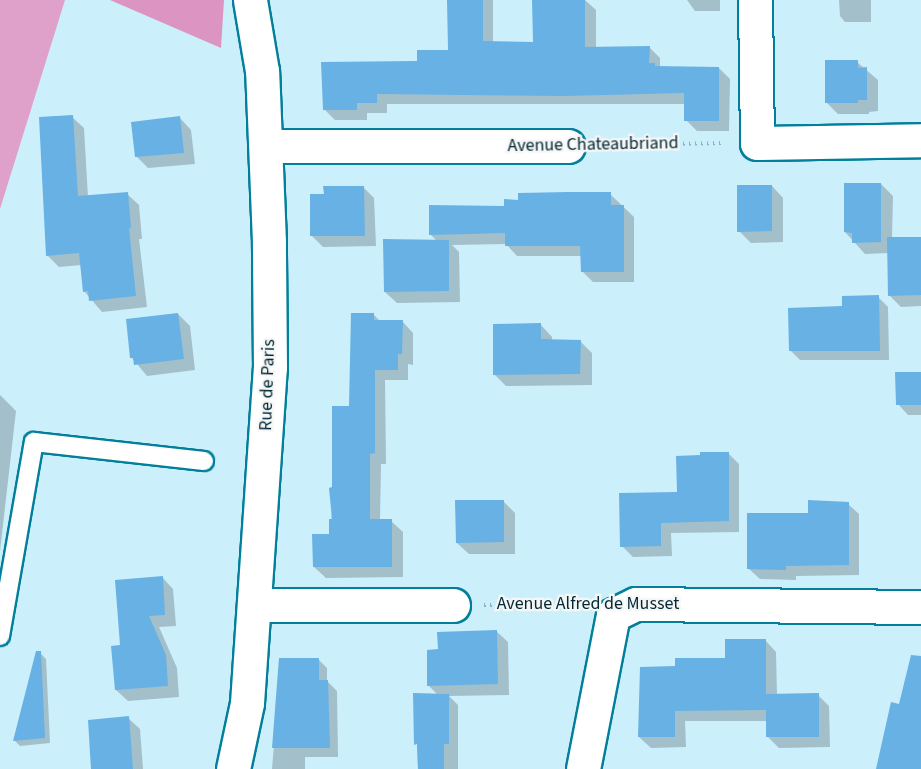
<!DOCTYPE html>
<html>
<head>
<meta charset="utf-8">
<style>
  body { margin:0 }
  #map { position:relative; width:921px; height:769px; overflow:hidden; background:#cceffc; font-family:"Source Sans 3",sans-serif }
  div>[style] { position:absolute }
  .green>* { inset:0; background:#dfa1c9 }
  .forest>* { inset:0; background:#dc94c3 }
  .shadow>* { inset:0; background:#0003 }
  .building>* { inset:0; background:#67b1e5 }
  .path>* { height:4px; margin-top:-2px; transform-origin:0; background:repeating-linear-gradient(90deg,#8db2bf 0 1.5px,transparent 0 6px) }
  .roads { filter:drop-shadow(2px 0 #017f9b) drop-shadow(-2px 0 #017f9b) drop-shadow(0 2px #017f9b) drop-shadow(0 -2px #017f9b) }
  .service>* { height:18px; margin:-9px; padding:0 9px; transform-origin:9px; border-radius:9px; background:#fff }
  .minor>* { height:33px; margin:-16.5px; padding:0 16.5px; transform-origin:16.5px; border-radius:16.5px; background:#fff }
  .tertiary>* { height:33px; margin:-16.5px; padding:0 16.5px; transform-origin:16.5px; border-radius:16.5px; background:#fff }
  span { translate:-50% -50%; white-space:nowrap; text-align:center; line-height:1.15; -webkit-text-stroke:4.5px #f6f6f6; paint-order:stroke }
  .street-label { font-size:18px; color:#002935 }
</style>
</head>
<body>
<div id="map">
  <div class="green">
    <i style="clip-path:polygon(0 0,65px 0,0 209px)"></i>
  </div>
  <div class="forest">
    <i style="clip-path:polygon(110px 0,224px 0,221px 48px)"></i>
  </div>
  <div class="shadow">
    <i style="clip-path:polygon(449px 0,493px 0,493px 43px,534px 43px,534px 0,585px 0,596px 10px,596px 49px,649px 47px,660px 58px,660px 68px,719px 68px,730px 79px,729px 131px,697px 131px,686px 120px,685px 104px,387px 104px,387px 113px,367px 113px,367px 120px,335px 120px,324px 109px,419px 62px,449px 51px)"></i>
    <i style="clip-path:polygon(687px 0,720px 0,720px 11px,695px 11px)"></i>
    <i style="clip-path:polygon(839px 0,871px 0,871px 22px,845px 22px,840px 16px)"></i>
    <i style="clip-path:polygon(857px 62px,878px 80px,878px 111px,869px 112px,869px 114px,838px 114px,826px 102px)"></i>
    <i style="clip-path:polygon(72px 117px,84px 128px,88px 197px,127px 194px,139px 205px,142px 239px,139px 239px,147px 307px,102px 312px,84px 291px,82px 265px,59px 267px,47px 255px)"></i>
    <i style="clip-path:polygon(180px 118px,191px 130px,195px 164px,148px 168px,136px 156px)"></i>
    <i style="clip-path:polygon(881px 184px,893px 196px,892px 238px,921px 239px,921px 306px,901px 307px,889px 295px,889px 253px,865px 254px,845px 232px)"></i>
    <i style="clip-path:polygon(772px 186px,783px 198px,783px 242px,751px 243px,739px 231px)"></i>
    <i style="clip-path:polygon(363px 187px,374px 198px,376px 246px,323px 247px,312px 236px,325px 195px)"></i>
    <i style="clip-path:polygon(610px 194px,634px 217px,634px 282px,593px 282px,582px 271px,582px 256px,517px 256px,506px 244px,452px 245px,459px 252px,460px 302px,397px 303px,385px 292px,437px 241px,431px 235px,519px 201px)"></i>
    <i style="clip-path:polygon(878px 297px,888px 307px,889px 360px,800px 360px,790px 350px,844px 308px)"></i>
    <i style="clip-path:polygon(178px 314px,190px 326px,195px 370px,147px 376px,132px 358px)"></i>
    <i style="clip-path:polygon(373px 314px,381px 322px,402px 321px,413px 333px,413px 365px,408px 364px,408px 380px,385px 380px,386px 464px,381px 464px,380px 521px,391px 521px,403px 532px,403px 577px,326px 578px,314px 567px,330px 535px,334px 489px)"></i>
    <i style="clip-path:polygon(541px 325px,552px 337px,552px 341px,580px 341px,592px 353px,592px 385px,506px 386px,494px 374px)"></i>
    <i style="clip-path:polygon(921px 373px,921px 415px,908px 415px,898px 404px)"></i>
    <i style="clip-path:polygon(0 395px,16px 411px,0 551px)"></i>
    <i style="clip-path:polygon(728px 453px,739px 464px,739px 532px,671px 533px,672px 556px,633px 557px,622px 546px,678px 493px)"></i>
    <i style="clip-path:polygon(503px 501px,515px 513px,515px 554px,469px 554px,457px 543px)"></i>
    <i style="clip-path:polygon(848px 504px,859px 514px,859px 575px,796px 576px,796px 580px,760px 579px,749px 569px,809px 514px)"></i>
    <i style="clip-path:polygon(162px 577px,173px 589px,176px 626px,159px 627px,177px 668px,179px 697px,128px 701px,116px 690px)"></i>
    <i style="clip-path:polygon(496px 631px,508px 642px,509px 695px,449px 696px,458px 705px,458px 769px,418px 769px,415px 695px,438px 695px,428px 685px,439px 650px)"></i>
    <i style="clip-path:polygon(765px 640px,776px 652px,777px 695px,818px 695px,829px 706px,830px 747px,779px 748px,768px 737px,768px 721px,685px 721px,686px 747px,651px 748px,639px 737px,676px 667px,727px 659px)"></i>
    <i style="clip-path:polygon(40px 653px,46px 659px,50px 743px,20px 746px,14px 740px)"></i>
    <i style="clip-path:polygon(281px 659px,318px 659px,327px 668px,327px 681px,337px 691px,338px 757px,305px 757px,305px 769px,272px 769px)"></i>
    <i style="clip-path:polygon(128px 718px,140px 729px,143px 769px,93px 769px)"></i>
  </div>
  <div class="building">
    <i style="clip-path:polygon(447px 0,483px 0,483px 41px,533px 42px,532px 0,585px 0,585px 47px,650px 46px,649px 63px,655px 63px,655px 66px,719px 67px,719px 121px,684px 121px,684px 93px,565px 96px,377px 94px,377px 103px,357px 103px,357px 110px,323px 110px,321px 62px,417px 61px,417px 50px,448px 50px)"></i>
    <i style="clip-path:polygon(825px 60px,858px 60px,858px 68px,867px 67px,867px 100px,858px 100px,858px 103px,825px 103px)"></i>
    <i style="clip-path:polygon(73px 115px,78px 196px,128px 192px,131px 228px,129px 228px,136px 296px,89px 301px,88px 291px,83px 292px,79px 253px,46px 256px,39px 117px)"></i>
    <i style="clip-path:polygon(180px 116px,184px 153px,135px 157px,131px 122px)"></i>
    <i style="clip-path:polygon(844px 183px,881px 183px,881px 242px,852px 243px,852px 233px,844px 232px)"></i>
    <i style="clip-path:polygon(737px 185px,772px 185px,772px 231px,737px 232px)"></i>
    <i style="clip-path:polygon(323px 186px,364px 186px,365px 236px,310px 236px,310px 194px,324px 194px)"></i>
    <i style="clip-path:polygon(568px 192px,611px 192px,611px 205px,624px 205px,624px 272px,581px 272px,580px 246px,505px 246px,505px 233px,429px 235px,429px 205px,504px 206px,504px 199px,518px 200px,518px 193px)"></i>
    <i style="clip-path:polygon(887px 237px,921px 237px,921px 295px,888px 296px)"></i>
    <i style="clip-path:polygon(383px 239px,449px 240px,449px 291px,384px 292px)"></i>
    <i style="clip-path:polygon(879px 295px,880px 351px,789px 351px,788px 308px,842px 306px,842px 296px)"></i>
    <i style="clip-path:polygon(178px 313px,184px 359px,134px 365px,133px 358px,130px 358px,126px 319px)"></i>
    <i style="clip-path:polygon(351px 313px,374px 313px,374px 320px,403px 320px,402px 354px,398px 354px,398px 370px,375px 370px,375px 453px,370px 454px,370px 519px,392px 519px,392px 567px,313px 567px,312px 534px,329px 534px,329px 519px,332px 519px,329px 488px,332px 487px,332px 406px,349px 406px)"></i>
    <i style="clip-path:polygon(541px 323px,541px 339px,581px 340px,580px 374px,493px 375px,493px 324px)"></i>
    <i style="clip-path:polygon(895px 372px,921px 372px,921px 405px,896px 405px)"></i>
    <i style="clip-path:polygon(700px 452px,729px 452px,729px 521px,661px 523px,661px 546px,620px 547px,619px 493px,677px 492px,676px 456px,700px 455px)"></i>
    <i style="clip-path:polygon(455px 500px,504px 500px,504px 542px,456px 543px)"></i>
    <i style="clip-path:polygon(808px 500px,849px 502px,849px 565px,786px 566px,786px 570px,747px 569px,747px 513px,808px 513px)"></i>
    <i style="clip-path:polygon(163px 576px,165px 615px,149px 616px,166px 655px,168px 686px,115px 690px,111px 646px,120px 645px,115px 580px)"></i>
    <i style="clip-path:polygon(497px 630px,498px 684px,427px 686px,427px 650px,438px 649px,437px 632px)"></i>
    <i style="clip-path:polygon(725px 639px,766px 639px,766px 694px,819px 693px,819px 737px,766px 737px,766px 710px,675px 711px,675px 737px,638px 737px,640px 667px,675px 666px,675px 658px,725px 658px)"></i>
    <i style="clip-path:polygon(36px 651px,41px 651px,45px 738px,13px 741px)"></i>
    <i style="clip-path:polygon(911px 655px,921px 656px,921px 769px,876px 769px,891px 702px,899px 704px)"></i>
    <i style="clip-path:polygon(279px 658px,319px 658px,319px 680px,328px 680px,330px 748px,272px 748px)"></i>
    <i style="clip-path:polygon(413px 693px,449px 694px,449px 744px,444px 744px,444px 769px,418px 769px,417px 744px,414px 745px)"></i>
    <i style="clip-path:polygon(129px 716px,133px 769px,91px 769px,88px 720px)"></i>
  </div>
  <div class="path">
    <i style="left:599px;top:145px;width:125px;rotate:-0.9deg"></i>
    <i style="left:484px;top:605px;width:100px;rotate:-0.6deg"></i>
  </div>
  <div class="roads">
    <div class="service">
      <i style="left:0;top:636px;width:197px;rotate:-80.1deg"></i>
      <i style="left:34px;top:442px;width:171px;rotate:6.4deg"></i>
    </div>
    <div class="minor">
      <i style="left:755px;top:0;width:143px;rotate:89.2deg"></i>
      <i style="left:757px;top:143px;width:164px;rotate:-1deg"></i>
      <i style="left:266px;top:146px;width:302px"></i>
      <i style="left:254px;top:605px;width:199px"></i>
      <i style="left:583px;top:769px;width:157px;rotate:-79deg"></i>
      <i style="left:613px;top:615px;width:25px;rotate:-26deg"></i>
      <i style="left:636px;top:604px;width:285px;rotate:0.6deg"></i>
    </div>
    <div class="tertiary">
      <i style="left:233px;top:769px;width:67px;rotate:-78deg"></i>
      <i style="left:247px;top:703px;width:336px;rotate:-86.1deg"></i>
      <i style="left:270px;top:368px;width:126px;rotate:-90.5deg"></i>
      <i style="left:269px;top:242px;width:171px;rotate:-92.3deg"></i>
      <i style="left:262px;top:71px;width:72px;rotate:-99.6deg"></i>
    </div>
  </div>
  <div class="street-label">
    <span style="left:593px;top:145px;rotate:-1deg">Avenue Chateaubriand</span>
    <span style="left:268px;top:385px;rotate:-88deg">Rue de Paris</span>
    <span style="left:588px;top:604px">Avenue Alfred de Musset</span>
  </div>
</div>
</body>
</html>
